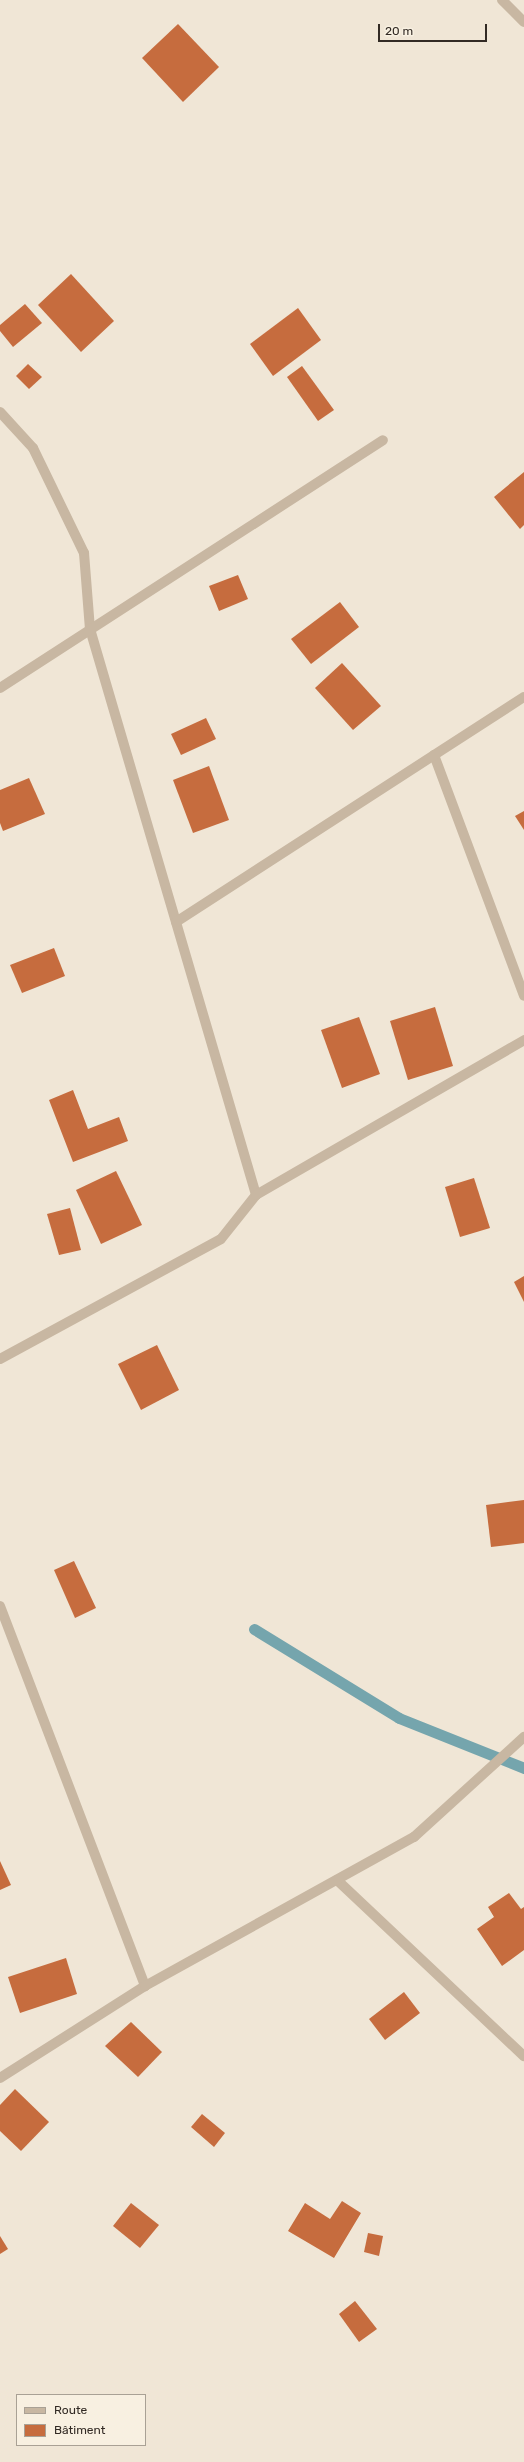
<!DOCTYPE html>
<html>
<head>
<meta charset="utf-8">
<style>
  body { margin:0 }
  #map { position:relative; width:524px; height:2462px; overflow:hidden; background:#f0e6d6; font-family:Rubik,sans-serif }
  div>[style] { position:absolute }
  .stream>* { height:11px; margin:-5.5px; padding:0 5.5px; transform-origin:5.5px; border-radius:5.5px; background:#75a5ad }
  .building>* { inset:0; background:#c66c3e }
  .minor>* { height:10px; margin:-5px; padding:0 5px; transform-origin:5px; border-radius:5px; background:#c8b7a2 }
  span { translate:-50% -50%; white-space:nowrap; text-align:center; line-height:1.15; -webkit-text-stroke:3px #f8f0e1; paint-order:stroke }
  .legend { position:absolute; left:16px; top:2394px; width:130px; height:52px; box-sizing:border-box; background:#f8f0e1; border:1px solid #a9a195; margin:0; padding:5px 7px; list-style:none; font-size:12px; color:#322a24 }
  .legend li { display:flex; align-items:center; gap:8px; height:20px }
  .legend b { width:20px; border:1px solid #a9a195 }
  .scale { position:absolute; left:378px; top:24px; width:109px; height:18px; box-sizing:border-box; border:2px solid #322a24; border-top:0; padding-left:5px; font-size:12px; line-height:14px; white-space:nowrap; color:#322a24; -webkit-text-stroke:3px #f8f0e1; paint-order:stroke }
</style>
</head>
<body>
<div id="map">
  <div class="stream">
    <i style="left:254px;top:1629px;width:170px;rotate:31.5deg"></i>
    <i style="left:399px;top:1718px;width:135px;rotate:21.8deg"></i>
  </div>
  <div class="building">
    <i style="clip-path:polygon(178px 24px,219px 67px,183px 102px,142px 58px)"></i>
    <i style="clip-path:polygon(71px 274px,114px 321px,81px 352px,38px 305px)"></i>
    <i style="clip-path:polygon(25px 304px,42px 323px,13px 347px,0 331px,0 325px)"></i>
    <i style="clip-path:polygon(298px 308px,321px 340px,273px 376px,250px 344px)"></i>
    <i style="clip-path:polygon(28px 364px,42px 377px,29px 389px,16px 376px)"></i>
    <i style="clip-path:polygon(302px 366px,334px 410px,318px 421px,287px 377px)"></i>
    <i style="clip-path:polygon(524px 472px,524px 525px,520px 529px,494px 497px)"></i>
    <i style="clip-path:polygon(238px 575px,248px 599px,219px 611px,209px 586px)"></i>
    <i style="clip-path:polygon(340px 602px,359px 627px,311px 664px,291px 639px)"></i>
    <i style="clip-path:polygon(342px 663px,381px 706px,353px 730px,315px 688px)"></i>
    <i style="clip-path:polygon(206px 718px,216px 739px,181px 755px,171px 734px)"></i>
    <i style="clip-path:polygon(209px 766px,229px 820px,193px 833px,173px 780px)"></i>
    <i style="clip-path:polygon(29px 778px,45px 814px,3px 831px,0 823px,0 790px)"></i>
    <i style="clip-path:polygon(524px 811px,524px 830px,515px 816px)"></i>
    <i style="clip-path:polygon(54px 948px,65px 976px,22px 993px,10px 965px)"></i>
    <i style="clip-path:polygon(435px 1007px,453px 1066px,408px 1080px,390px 1021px)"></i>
    <i style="clip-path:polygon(359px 1017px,380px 1074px,342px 1088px,321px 1030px)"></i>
    <i style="clip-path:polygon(73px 1090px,88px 1129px,119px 1117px,128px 1141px,73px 1162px,49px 1100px)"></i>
    <i style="clip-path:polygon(116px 1171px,142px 1225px,101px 1244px,76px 1190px)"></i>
    <i style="clip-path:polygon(474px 1178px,490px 1228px,460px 1237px,445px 1187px)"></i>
    <i style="clip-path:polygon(70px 1208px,81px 1250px,59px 1255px,47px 1214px)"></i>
    <i style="clip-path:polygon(524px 1276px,524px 1302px,514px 1282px)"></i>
    <i style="clip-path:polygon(157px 1345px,179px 1390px,141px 1410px,118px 1364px)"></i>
    <i style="clip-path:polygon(524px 1500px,524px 1543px,491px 1547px,486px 1505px)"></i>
    <i style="clip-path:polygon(74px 1561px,96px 1608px,75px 1618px,54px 1570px)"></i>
    <i style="clip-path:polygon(0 1861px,11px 1885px,0 1890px)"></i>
    <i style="clip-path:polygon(509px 1893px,521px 1909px,524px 1907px,524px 1950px,502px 1966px,477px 1929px,494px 1917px,488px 1907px)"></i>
    <i style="clip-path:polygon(66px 1958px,77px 1994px,20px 2013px,8px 1977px)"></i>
    <i style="clip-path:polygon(404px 1992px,420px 2013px,385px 2040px,369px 2019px)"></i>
    <i style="clip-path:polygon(131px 2022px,162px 2052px,138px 2077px,105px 2046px)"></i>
    <i style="clip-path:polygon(15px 2089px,49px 2122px,21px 2151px,0 2131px,0 2105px)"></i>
    <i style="clip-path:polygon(202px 2114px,225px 2133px,214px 2147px,191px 2127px)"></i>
    <i style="clip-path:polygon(342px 2201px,361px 2213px,334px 2258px,288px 2231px,305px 2203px,330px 2219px)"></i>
    <i style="clip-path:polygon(131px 2203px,159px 2225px,140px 2248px,113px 2226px)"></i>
    <i style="clip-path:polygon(368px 2233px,383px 2236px,379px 2256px,364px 2252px)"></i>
    <i style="clip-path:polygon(0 2236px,8px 2249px,0 2254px)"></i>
    <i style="clip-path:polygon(355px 2301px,377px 2329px,359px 2342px,339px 2314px)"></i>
  </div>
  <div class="minor">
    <i style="left:502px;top:0;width:31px;rotate:45deg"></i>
    <i style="left:0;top:412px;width:49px;rotate:47.5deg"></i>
    <i style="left:33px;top:448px;width:117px;rotate:64.1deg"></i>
    <i style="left:84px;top:553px;width:76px;rotate:85.5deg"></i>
    <i style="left:90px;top:629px;width:590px;rotate:73.65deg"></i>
    <i style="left:0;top:688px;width:456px;rotate:-32.9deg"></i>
    <i style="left:434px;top:755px;width:257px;rotate:69.5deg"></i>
    <i style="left:176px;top:922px;width:414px;rotate:-32.9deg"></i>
    <i style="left:0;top:1359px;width:251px;rotate:-28.5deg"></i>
    <i style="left:221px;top:1239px;width:56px;rotate:-51.5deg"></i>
    <i style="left:256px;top:1195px;width:310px;rotate:-30deg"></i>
    <i style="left:0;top:1606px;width:407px;rotate:69.1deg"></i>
    <i style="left:337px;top:1880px;width:257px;rotate:43.3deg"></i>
    <i style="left:0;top:2078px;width:172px;rotate:-32.4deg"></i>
    <i style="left:145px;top:1986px;width:308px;rotate:-29deg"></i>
    <i style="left:414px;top:1837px;width:149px;rotate:-42.3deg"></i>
  </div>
  <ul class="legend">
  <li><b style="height:5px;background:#c8b7a2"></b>Route</li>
  <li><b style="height:11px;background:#c66c3e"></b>Bâtiment</li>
  </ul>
  <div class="scale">20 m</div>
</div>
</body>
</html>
